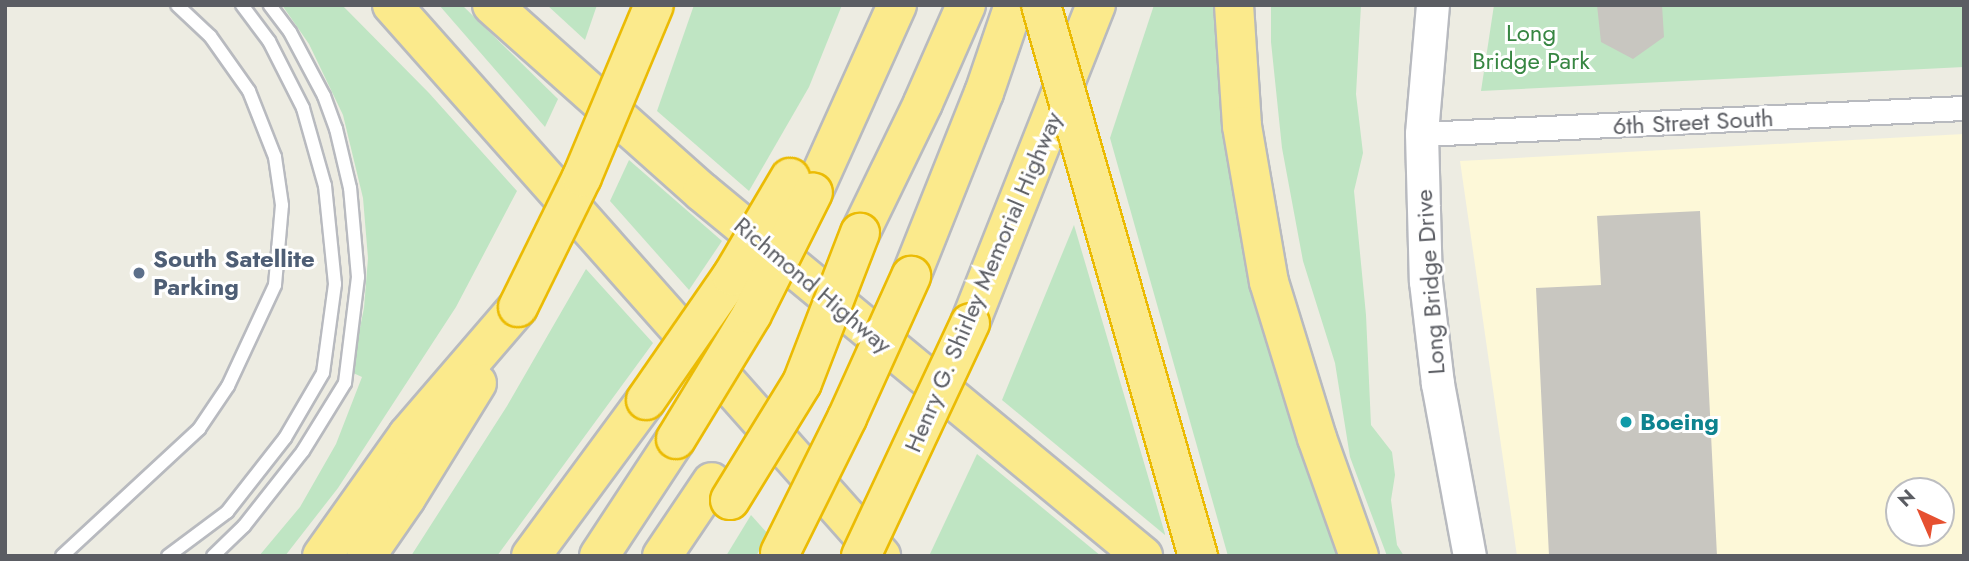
<!DOCTYPE html>
<html>
<head>
<meta charset="utf-8">
<style>
  body { margin:0 }
  #map { position:relative; width:1969px; height:561px; overflow:hidden; background:#edece2; font-family:Jost,sans-serif }
  div>[style] { position:absolute }
  .commercial>* { inset:0; background:#fdf8d8 }
  .green>* { inset:0; background:#bfe5c3 }
  .building>* { inset:0; background:#c8c6c0 }
  .roads { filter:drop-shadow(2px 0 #b8babf) drop-shadow(-2px 0 #b8babf) drop-shadow(0 2px #b8babf) drop-shadow(0 -2px #b8babf) }
  .lane>* { height:12px; margin:-6px; padding:0 6px; transform-origin:6px; border-radius:6px; background:#fff }
  .street>* { height:23px; margin:-11.5px; padding:0 11.5px; transform-origin:11.5px; border-radius:11.5px; background:#fff }
  .secondary>* { height:32px; margin:-16px; padding:0 16px; transform-origin:16px; border-radius:16px; background:#fff }
  .highway>* { height:38px; margin:-19px; padding:0 19px; transform-origin:19px; border-radius:19px; background:#fbea8c }
  .bridges { filter:drop-shadow(2px 0 #ebbb04) drop-shadow(-2px 0 #ebbb04) drop-shadow(0 2px #ebbb04) drop-shadow(0 -2px #ebbb04) }
  .highway-bridge>* { height:38px; margin:-19px; padding:0 19px; transform-origin:19px; border-radius:19px; background:#fbea8c }
  .dots>* { width:19px; height:19px; translate:-50% -50%; box-sizing:border-box; border:4px solid #fff; border-radius:50% }
  span { translate:-50% -50%; white-space:nowrap; text-align:center; line-height:1.15; -webkit-text-stroke:6px #fff; paint-order:stroke }
  .park-label { font-size:24px; color:#378642 }
  .street-label { font-size:24px; color:#5b5d63 }
  .service-label { font-size:24px; color:#4e5e75; font-weight:700 }
  .left { translate:0 -50%; text-align:left }
  .culture-label { font-size:24px; color:#0d838f; font-weight:700 }
  .frame { position:absolute; inset:0; border:7px solid #5b5d63; pointer-events:none }
  .north { position:absolute; left:1885px; top:477px; width:70px; height:70px; box-sizing:border-box; background:#fff; border:2px solid #bdbec1; border-radius:50%; rotate:316deg; font-size:19px; font-weight:700; line-height:28px; text-align:center; color:#5b5d63 }
  .north::after { content:''; display:block; margin:auto; width:24px; height:32px; background:#e65030; clip-path:polygon(50% 0,100% 100%,50% 72%,0 100%) }
</style>
</head>
<body>
<div id="map">
  <div class="commercial">
    <i style="clip-path:polygon(evenodd,1964px 134px,1964px 556px,1517px 556px,1460px 161px,1964px 134px,1899px 491px,1941px 491px,1941px 533px,1899px 533px,1899px 491px)"></i>
  </div>
  <div class="green">
    <i style="clip-path:polygon(282px 5px,342px 5px,429px 93px,517px 191px,456px 307px,338px 488px,285px 556px,259px 556px,300px 507px,336px 444px,362px 377px,351px 372px,364px 308px,368px 258px,363px 198px,343px 115px,309px 44px)"></i>
    <i style="clip-path:polygon(439px 5px,462px 5px,558px 99px,545px 127px)"></i>
    <i style="clip-path:polygon(547px 5px,597px 5px,585px 40px)"></i>
    <i style="clip-path:polygon(694px 5px,842px 5px,809px 87px,749px 191px,657px 111px)"></i>
    <i style="clip-path:polygon(1154px 5px,1219px 5px,1341px 556px,1228px 556px,1110px 138px)"></i>
    <i style="clip-path:polygon(1271px 5px,1361px 5px,1356px 94px,1363px 153px,1354px 191px,1366px 315px,1371px 425px,1392px 452px,1395px 475px,1391px 500px,1397px 545px,1404px 556px,1387px 556px,1350px 457px,1335px 363px,1303px 261px,1282px 148px,1271px 42px)"></i>
    <i style="clip-path:polygon(1494px 5px,1964px 5px,1964px 67px,1481px 91px)"></i>
    <i style="clip-path:polygon(629px 160px,722px 241px,689px 290px,610px 201px)"></i>
    <i style="clip-path:polygon(1074px 225px,1165px 534px,1165px 535px,1002px 400px)"></i>
    <i style="clip-path:polygon(586px 269px,653px 343px,497px 556px,411px 556px,507px 406px)"></i>
    <i style="clip-path:polygon(977px 454px,1101px 556px,929px 556px)"></i>
    <i style="clip-path:polygon(751px 515px,769px 535px,756px 556px,726px 556px)"></i>
  </div>
  <div class="building">
    <i style="clip-path:polygon(1597px 5px,1662px 5px,1664px 37px,1633px 59px,1601px 42px)"></i>
    <i style="clip-path:polygon(1700px 211px,1717px 556px,1549px 556px,1536px 288px,1601px 285px,1597px 216px)"></i>
  </div>
  <div class="roads">
    <div class="lane">
      <i style="left:62px;top:556px;width:187px;rotate:-42.8deg"></i>
      <i style="left:199px;top:429px;width:52px;rotate:-56deg"></i>
      <i style="left:228px;top:386px;width:111px;rotate:-65deg"></i>
      <i style="left:275px;top:285px;width:80px;rotate:-85deg"></i>
      <i style="left:282px;top:205px;width:49px;rotate:-98.3deg"></i>
      <i style="left:275px;top:157px;width:71px;rotate:-111.5deg"></i>
      <i style="left:249px;top:91px;width:67px;rotate:-125.3deg"></i>
      <i style="left:210px;top:36px;width:45px;rotate:-136.8deg"></i>
      <i style="left:168px;top:556px;width:74px;rotate:-36.7deg"></i>
      <i style="left:227px;top:512px;width:94px;rotate:-51.9deg"></i>
      <i style="left:285px;top:438px;width:75px;rotate:-59.7deg"></i>
      <i style="left:323px;top:373px;width:90px;rotate:-82.3deg"></i>
      <i style="left:335px;top:284px;width:99px;rotate:-95.8deg"></i>
      <i style="left:325px;top:186px;width:81px;rotate:-105.8deg"></i>
      <i style="left:303px;top:108px;width:75px;rotate:-116.9deg"></i>
      <i style="left:269px;top:41px;width:45px;rotate:-126.9deg"></i>
      <i style="left:213px;top:556px;width:43px;rotate:-44.1deg"></i>
      <i style="left:244px;top:526px;width:95px;rotate:-51.8deg"></i>
      <i style="left:303px;top:451px;width:80px;rotate:-58.3deg"></i>
      <i style="left:345px;top:383px;width:107px;rotate:-83deg"></i>
      <i style="left:358px;top:277px;width:89px;rotate:-95.1deg"></i>
      <i style="left:350px;top:188px;width:61px;rotate:-103.3deg"></i>
      <i style="left:336px;top:129px;width:35px;rotate:-110deg"></i>
      <i style="left:324px;top:96px;width:72px;rotate:-118deg"></i>
      <i style="left:290px;top:32px;width:34px;rotate:-127deg"></i>
    </div>
    <div class="street">
      <i style="left:1422px;top:134px;width:543px;rotate:-2.75deg"></i>
    </div>
    <div class="secondary">
      <i style="left:1433px;top:5px;width:129px;rotate:94.9deg"></i>
      <i style="left:1422px;top:134px;width:148px;rotate:88.5deg"></i>
      <i style="left:1426px;top:282px;width:103px;rotate:83.3deg"></i>
      <i style="left:1438px;top:384px;width:175px;rotate:79.5deg"></i>
    </div>
    <div class="highway">
      <i style="left:392px;top:5px;width:737px;rotate:48.41deg"></i>
      <i style="left:492px;top:5px;width:281px;rotate:41.7deg"></i>
      <i style="left:702px;top:192px;width:572px;rotate:39.54deg"></i>
      <i style="left:1234px;top:5px;width:121px;rotate:86.2deg"></i>
      <i style="left:1242px;top:126px;width:158px;rotate:80.2deg"></i>
      <i style="left:1269px;top:282px;width:163px;rotate:72.9deg"></i>
      <i style="left:1317px;top:438px;width:125px;rotate:70.4deg"></i>
      <i style="left:813px;top:192px;width:205px;rotate:-65.8deg"></i>
      <i style="left:860px;top:233px;width:144px;rotate:-64.1deg"></i>
      <i style="left:923px;top:103px;width:107px;rotate:-66.3deg"></i>
      <i style="left:911px;top:276px;width:197px;rotate:-68.3deg"></i>
      <i style="left:984px;top:93px;width:93px;rotate:-71.2deg"></i>
      <i style="left:970px;top:323px;width:342px;rotate:-68.4deg"></i>
      <i style="left:322px;top:556px;width:148px;rotate:-54.6deg"></i>
      <i style="left:408px;top:435px;width:169px;rotate:-49.3deg"></i>
      <i style="left:366px;top:556px;width:70px;rotate:-55.4deg"></i>
      <i style="left:406px;top:498px;width:135px;rotate:-58.3deg"></i>
      <i style="left:531px;top:556px;width:194px;rotate:-53.6deg"></i>
      <i style="left:599px;top:556px;width:140px;rotate:-56.7deg"></i>
      <i style="left:662px;top:556px;width:89px;rotate:-56deg"></i>
    </div>
  </div>
  <div class="bridges">
    <div class="highway-bridge">
      <i style="left:1041px;top:5px;width:573px;rotate:74.1deg"></i>
      <i style="left:518px;top:307px;width:145px;rotate:-63.8deg"></i>
      <i style="left:582px;top:177px;width:186px;rotate:-67.3deg"></i>
      <i style="left:646px;top:400px;width:151px;rotate:-55.3deg"></i>
      <i style="left:732px;top:276px;width:114px;rotate:-59.4deg"></i>
      <i style="left:676px;top:439px;width:146px;rotate:-58.7deg"></i>
      <i style="left:752px;top:314px;width:136px;rotate:-63.4deg"></i>
      <i style="left:730px;top:500px;width:137px;rotate:-58.4deg"></i>
      <i style="left:802px;top:383px;width:161px;rotate:-68.9deg"></i>
      <i style="left:780px;top:553px;width:151px;rotate:-63.6deg"></i>
      <i style="left:847px;top:418px;width:156px;rotate:-65.7deg"></i>
      <i style="left:861px;top:556px;width:257px;rotate:-64.9deg"></i>
    </div>
  </div>
  <div class="dots">
    <i style="left:139px;top:273px;background:#5c6f8a"></i>
    <i style="left:1626px;top:422px;background:#0f9aa8"></i>
  </div>
  <div class="park-label">
    <span style="left:1531px;top:47px">Long<br>Bridge Park</span>
  </div>
  <div class="street-label">
    <span style="left:1693px;top:122px;rotate:-3deg">6th Street South</span>
    <span style="left:983px;top:282px;rotate:-67deg">Henry G. Shirley Memorial Highway</span>
    <span style="left:1430px;top:282px;rotate:-94deg">Long Bridge Drive</span>
    <span style="left:813px;top:285px;rotate:40deg">Richmond Highway</span>
  </div>
  <div class="service-label">
    <span class="left" style="left:153px;top:273px">South Satellite<br>Parking</span>
  </div>
  <div class="culture-label">
    <span class="left" style="left:1640px;top:422px">Boeing</span>
  </div>
  <div class="frame"></div>
  <div class="north">N</div>
</div>
</body>
</html>
